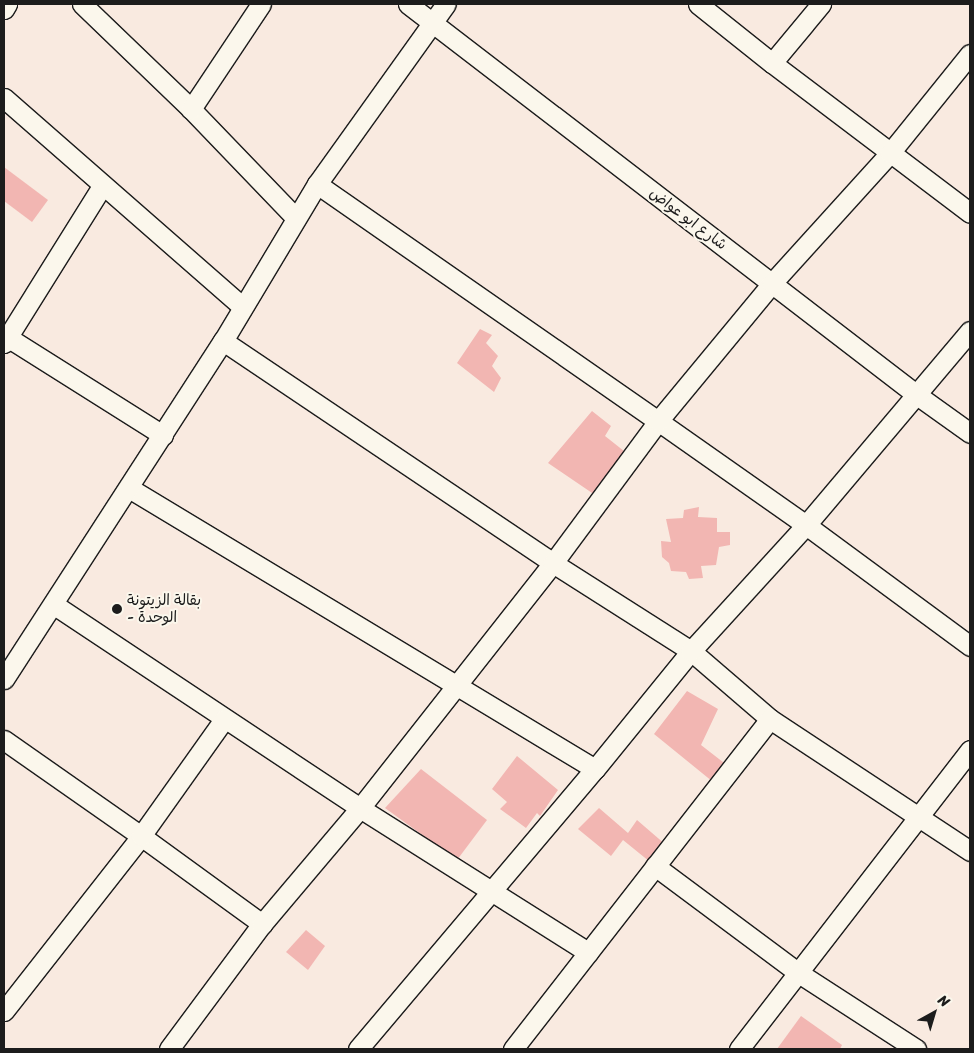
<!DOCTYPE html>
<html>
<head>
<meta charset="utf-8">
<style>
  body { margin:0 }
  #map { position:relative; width:974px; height:1053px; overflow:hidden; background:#f9eae0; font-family:Sriracha,"Playpen Sans Arabic",sans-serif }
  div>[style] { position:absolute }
  .building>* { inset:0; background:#f2b6b2 }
  .roads { filter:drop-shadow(1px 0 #1c1c1c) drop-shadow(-1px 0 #1c1c1c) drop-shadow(0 1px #1c1c1c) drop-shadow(0 -1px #1c1c1c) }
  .minor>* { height:19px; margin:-9.5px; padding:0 9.5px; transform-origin:9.5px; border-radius:9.5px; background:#fbf7ec }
  .dots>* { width:14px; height:14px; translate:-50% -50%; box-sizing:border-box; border:2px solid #fbf7ec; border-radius:50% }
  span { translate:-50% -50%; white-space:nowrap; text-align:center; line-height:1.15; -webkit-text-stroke:4px #fbf7ec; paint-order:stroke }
  .street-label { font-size:15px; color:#1c1c1c }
  .poi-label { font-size:15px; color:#1c1c1c }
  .left { translate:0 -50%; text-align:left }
  .frame { position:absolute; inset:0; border:5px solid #1c1c1c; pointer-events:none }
  .north { position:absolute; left:909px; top:988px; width:50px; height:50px; -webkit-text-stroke:4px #fbf7ec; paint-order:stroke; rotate:39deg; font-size:14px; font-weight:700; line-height:20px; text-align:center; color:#1c1c1c }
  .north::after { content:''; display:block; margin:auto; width:18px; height:22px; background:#1c1c1c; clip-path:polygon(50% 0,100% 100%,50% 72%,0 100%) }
</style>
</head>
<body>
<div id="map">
  <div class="building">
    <i style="clip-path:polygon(4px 167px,48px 200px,32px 222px,4px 201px)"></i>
    <i style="clip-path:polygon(480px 329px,492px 335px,486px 343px,498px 356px,492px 366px,501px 378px,494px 392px,457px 363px)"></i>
    <i style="clip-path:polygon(592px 411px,611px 426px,605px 436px,629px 455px,598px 497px,548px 463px)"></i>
    <i style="clip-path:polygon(699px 507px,698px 517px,717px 518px,717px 532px,730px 532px,730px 545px,719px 547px,716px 565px,701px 566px,703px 578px,689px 579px,686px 572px,671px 571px,669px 563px,662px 557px,661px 541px,671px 542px,666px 519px,683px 518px,684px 510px)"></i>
    <i style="clip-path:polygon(687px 691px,718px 709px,701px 745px,728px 766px,718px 786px,654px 734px)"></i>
    <i style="clip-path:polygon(517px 756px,558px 790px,540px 816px,537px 813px,526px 828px,500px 809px,507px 802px,492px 789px)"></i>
    <i style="clip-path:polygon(421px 769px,487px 820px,457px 860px,385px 808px)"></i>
    <i style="clip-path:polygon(599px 808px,628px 833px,637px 820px,666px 845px,655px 866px,623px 840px,611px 856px,578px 829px)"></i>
    <i style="clip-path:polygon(306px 930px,325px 946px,308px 970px,286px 952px)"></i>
    <i style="clip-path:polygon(801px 1016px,842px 1045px,840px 1049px,777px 1049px)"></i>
  </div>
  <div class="roads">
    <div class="minor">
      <i style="left:82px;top:4px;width:151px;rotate:43.9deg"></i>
      <i style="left:191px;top:109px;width:150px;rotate:46.1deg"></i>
      <i style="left:408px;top:4px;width:642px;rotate:37.53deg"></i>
      <i style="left:917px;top:395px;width:65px;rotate:35.6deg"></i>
      <i style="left:698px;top:4px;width:95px;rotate:38.6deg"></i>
      <i style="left:772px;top:63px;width:248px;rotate:37.1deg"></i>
      <i style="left:4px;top:9px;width:6px;rotate:-59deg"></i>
      <i style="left:772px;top:63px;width:77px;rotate:-50.3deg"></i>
      <i style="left:4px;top:98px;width:316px;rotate:41.2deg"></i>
      <i style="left:191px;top:109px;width:126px;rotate:-56.3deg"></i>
      <i style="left:317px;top:184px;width:415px;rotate:34.8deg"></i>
      <i style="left:658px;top:421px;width:181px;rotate:35.1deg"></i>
      <i style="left:806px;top:525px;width:204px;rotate:36.4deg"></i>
      <i style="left:4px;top:335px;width:188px;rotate:32.2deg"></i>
      <i style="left:223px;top:341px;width:398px;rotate:33.9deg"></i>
      <i style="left:553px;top:563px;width:164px;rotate:32.5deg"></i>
      <i style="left:691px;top:651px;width:104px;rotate:40.7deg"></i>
      <i style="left:770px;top:719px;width:240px;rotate:33.4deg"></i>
      <i style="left:4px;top:343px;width:185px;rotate:-58deg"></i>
      <i style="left:129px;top:488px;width:544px;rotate:31.09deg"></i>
      <i style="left:53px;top:604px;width:369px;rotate:33.6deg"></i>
      <i style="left:360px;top:808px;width:270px;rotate:32.3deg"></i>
      <i style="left:4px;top:679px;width:403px;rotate:-57.1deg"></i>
      <i style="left:223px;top:341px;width:183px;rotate:-59.1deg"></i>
      <i style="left:317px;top:184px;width:221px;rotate:-54.4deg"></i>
      <i style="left:4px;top:740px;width:167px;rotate:35deg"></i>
      <i style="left:141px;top:836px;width:150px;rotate:36deg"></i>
      <i style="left:655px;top:866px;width:177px;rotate:36.7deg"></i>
      <i style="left:797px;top:972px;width:142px;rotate:32.9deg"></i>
      <i style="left:4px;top:1011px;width:222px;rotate:-51.9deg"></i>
      <i style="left:141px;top:836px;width:143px;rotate:-54.6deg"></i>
      <i style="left:169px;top:1049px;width:156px;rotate:-53.4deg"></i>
      <i style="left:262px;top:924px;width:152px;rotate:-49.8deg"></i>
      <i style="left:360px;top:808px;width:312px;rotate:-51.8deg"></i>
      <i style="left:553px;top:563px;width:177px;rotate:-53.5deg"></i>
      <i style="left:658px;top:421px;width:179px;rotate:-50.4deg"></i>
      <i style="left:772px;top:283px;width:176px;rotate:-47.8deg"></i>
      <i style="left:890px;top:153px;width:127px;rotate:-51.1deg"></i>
      <i style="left:358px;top:1049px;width:367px;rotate:-49.8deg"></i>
      <i style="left:595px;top:769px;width:152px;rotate:-50.9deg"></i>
      <i style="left:691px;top:651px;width:171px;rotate:-47.6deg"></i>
      <i style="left:806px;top:525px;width:254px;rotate:-49.8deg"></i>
      <i style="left:513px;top:1049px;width:418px;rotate:-52.1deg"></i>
      <i style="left:739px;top:1049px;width:378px;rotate:-52.3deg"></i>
    </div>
  </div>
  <div class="dots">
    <i style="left:117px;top:609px;background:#1c1c1c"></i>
  </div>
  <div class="street-label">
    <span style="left:688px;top:219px;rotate:37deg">شارع ابو عواض</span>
  </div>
  <div class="poi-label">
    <span class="left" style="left:127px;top:609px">بقالة الزيتونة<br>- الوحدة</span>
  </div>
  <div class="frame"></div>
  <div class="north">N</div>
</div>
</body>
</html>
